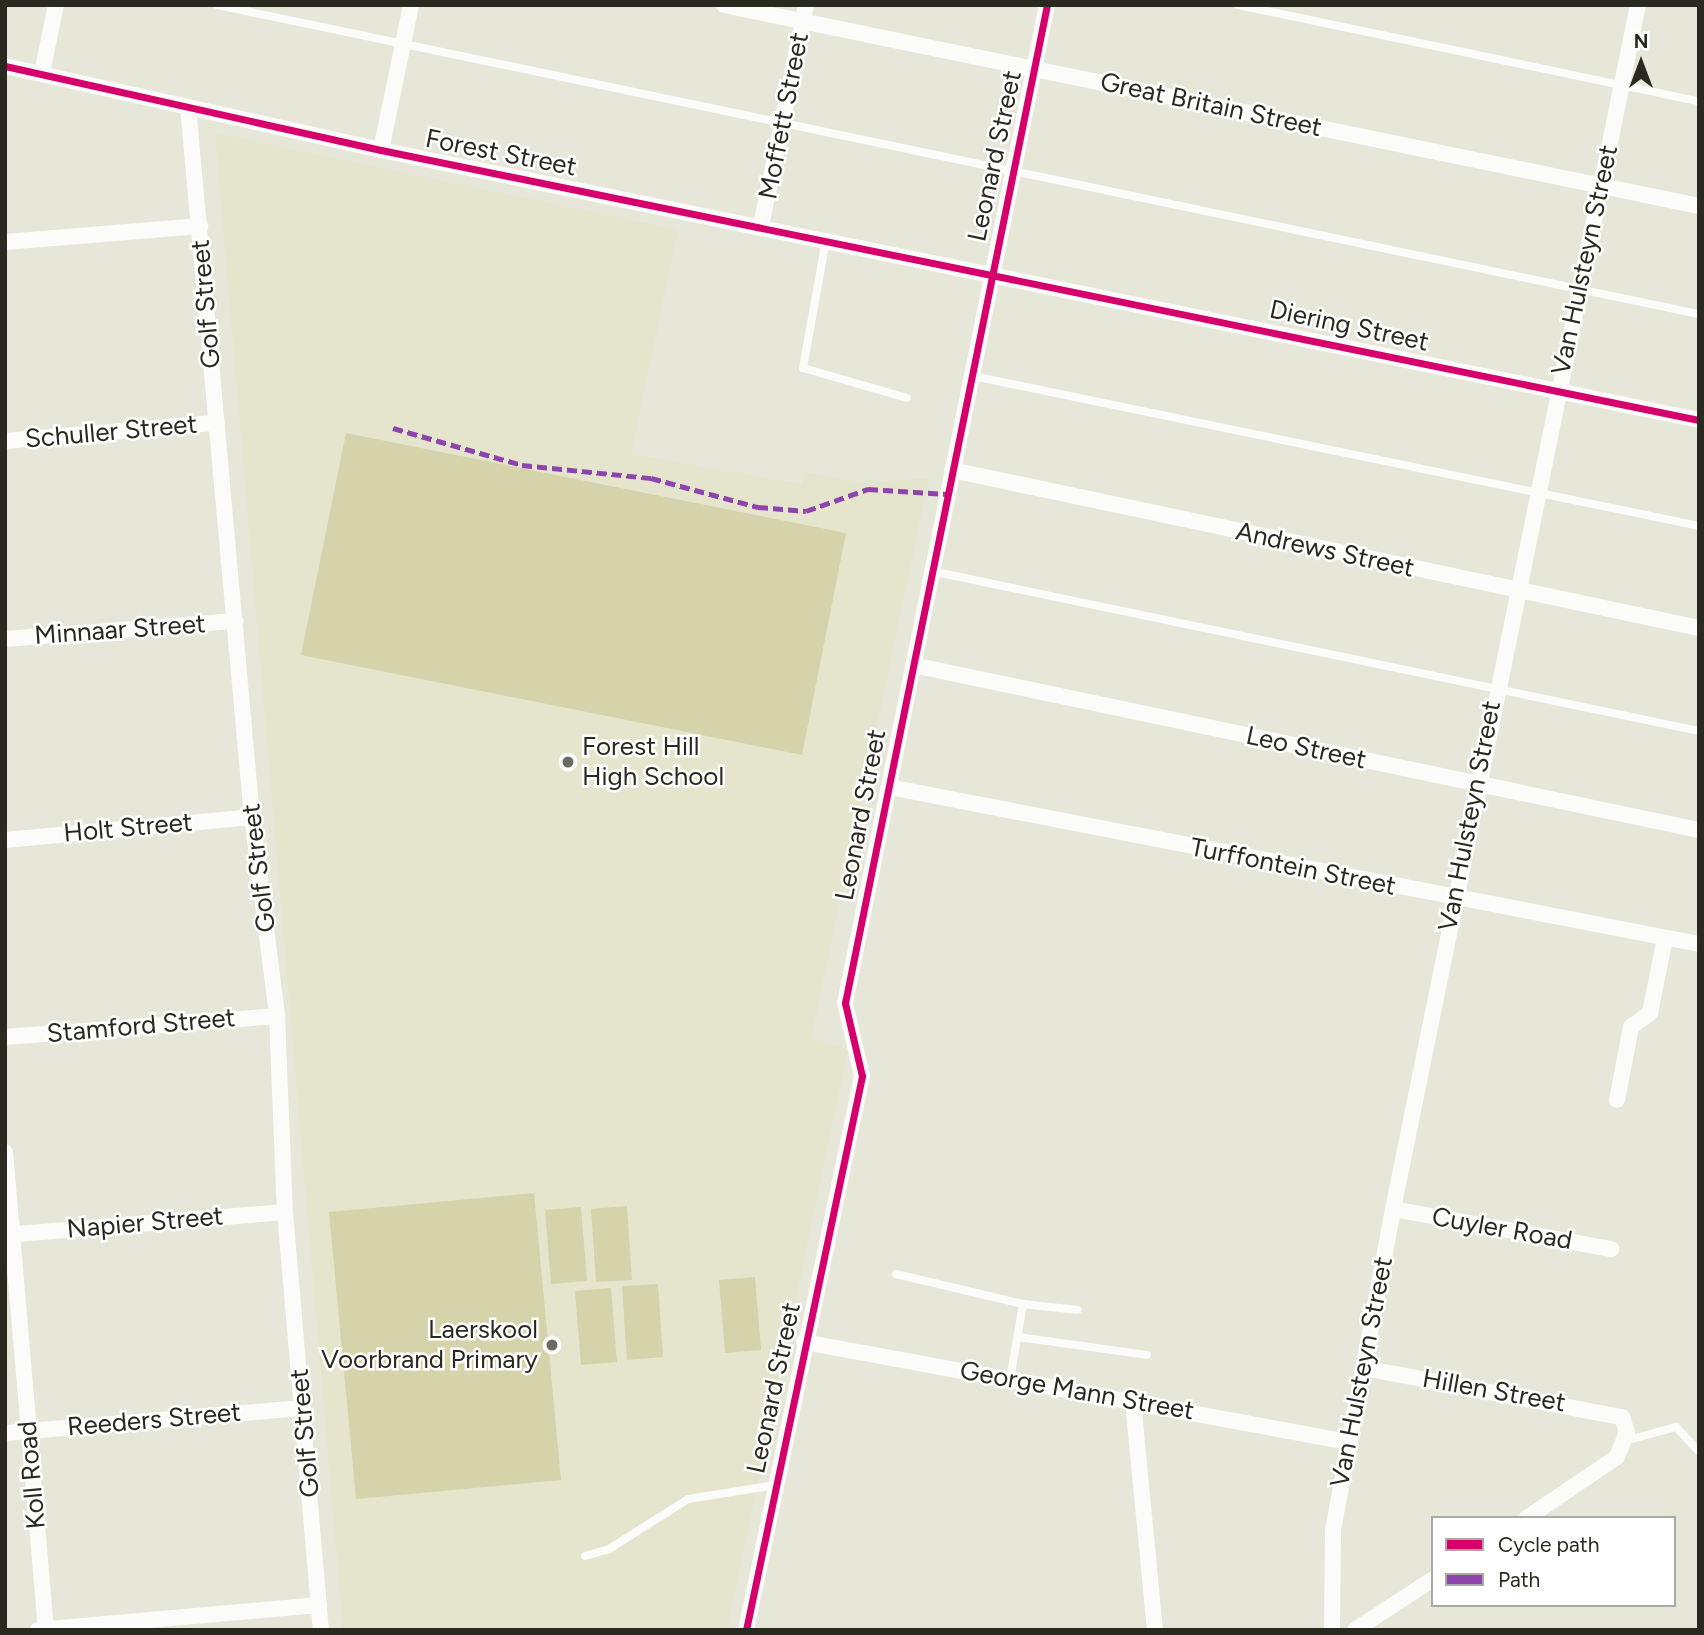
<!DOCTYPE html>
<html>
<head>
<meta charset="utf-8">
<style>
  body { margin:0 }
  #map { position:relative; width:1704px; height:1635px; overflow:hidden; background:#e6e6d9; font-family:Figtree,sans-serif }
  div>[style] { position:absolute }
  .built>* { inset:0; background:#e5e5cd }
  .green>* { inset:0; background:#d5d3aa }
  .service>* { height:8px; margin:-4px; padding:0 4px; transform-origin:4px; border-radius:4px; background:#fbfbf9 }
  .minor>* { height:16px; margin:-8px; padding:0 8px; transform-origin:8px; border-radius:8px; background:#fbfbf9 }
  .quiet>* { height:5px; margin-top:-2.5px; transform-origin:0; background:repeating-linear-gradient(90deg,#8e44ad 0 10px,transparent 0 15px) }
  .cycleway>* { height:7px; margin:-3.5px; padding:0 3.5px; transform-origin:3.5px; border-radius:3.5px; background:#d6006c }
  .dots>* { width:19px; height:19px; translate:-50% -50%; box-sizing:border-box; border:4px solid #fff; border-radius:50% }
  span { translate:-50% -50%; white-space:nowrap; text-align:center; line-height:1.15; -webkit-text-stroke:5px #fff; paint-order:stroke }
  .street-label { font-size:26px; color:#2a2920 }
  .poi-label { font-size:26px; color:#2a2920 }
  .left { translate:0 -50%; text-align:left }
  .right { translate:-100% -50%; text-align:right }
  .frame { position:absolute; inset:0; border:7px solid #2a2920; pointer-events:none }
  .legend { position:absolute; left:1431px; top:1516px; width:245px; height:91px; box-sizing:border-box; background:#fff; border:2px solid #aaa9a6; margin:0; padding:9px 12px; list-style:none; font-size:21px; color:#2a2920 }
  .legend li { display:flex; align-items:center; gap:14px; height:35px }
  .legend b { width:35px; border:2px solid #aaa9a6 }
  .north { position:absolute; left:1606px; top:28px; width:70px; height:70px; -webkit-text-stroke:5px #fff; paint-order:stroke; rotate:0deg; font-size:19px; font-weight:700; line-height:28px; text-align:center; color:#2a2920 }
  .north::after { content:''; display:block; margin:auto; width:24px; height:32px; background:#2a2920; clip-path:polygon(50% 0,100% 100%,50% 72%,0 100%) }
</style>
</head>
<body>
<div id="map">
  <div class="built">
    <i style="clip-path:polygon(215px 133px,678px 230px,631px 454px,802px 484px,805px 472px,864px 483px,929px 478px,811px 1039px,848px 1049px,727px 1630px,343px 1630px)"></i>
  </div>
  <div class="green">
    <i style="clip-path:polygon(346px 433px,846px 533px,802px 755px,301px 655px)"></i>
    <i style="clip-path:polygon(534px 1193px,561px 1480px,356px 1499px,329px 1212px)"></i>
    <i style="clip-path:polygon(627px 1206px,632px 1280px,596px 1282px,591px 1209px)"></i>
    <i style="clip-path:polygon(581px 1207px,587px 1281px,551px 1284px,545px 1210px)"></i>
    <i style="clip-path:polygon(755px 1277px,761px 1350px,725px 1353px,719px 1280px)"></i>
    <i style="clip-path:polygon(658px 1284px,663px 1357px,627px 1360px,622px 1286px)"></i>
    <i style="clip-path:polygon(611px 1288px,617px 1362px,581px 1365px,575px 1291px)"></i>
  </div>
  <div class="service">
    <i style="left:217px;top:5px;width:1514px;rotate:11.78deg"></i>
    <i style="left:1238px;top:5px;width:471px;rotate:11.8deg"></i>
    <i style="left:826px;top:240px;width:130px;rotate:100.2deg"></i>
    <i style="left:803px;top:368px;width:108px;rotate:16.1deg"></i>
    <i style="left:973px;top:376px;width:741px;rotate:11.67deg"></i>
    <i style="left:931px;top:571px;width:784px;rotate:11.77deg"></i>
    <i style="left:896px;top:1274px;width:130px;rotate:13.3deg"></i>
    <i style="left:1023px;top:1304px;width:76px;rotate:99.8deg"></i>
    <i style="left:1023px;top:1304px;width:55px;rotate:6.2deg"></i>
    <i style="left:1018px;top:1337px;width:130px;rotate:7.9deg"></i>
    <i style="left:1625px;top:1441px;width:53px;rotate:-15.4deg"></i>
    <i style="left:1676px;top:1427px;width:34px;rotate:47deg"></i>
    <i style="left:585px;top:1556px;width:25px;rotate:-16deg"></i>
    <i style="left:609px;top:1549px;width:93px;rotate:-32.3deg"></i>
    <i style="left:688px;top:1499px;width:88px;rotate:-9.1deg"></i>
  </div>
  <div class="minor">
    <i style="left:724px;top:5px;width:996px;rotate:11.65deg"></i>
    <i style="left:5px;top:66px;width:385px;rotate:12.6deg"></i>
    <i style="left:381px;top:150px;width:1345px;rotate:11.58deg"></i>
    <i style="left:42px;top:73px;width:69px;rotate:-78.4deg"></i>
    <i style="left:188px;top:107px;width:713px;rotate:84.85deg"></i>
    <i style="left:252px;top:817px;width:201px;rotate:82.8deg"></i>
    <i style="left:277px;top:1016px;width:196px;rotate:87.7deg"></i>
    <i style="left:285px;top:1212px;width:420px;rotate:85.1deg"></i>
    <i style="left:381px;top:150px;width:148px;rotate:-78.3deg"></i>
    <i style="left:761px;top:226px;width:226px;rotate:-78.5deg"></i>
    <i style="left:5px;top:242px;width:196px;rotate:-4.7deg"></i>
    <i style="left:5px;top:441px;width:213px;rotate:-4.9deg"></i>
    <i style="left:952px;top:470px;width:764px;rotate:11.94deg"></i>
    <i style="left:5px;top:639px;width:231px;rotate:-4.5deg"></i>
    <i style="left:913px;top:665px;width:803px;rotate:11.86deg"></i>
    <i style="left:889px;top:787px;width:825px;rotate:10.97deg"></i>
    <i style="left:5px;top:840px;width:248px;rotate:-5.3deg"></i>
    <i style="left:5px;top:1037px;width:273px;rotate:-4.4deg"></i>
    <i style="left:1617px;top:1100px;width:74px;rotate:-79.1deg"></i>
    <i style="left:1631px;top:1027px;width:24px;rotate:-36deg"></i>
    <i style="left:1650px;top:1013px;width:76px;rotate:-78.7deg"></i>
    <i style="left:5px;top:1152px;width:480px;rotate:85.1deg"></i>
    <i style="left:1393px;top:1209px;width:222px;rotate:10.4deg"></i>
    <i style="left:5px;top:1235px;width:281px;rotate:-4.7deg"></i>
    <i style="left:804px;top:1342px;width:554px;rotate:10.4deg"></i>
    <i style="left:1364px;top:1368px;width:263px;rotate:10.8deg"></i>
    <i style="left:1622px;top:1417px;width:16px;rotate:72deg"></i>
    <i style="left:1627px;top:1432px;width:27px;rotate:112deg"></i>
    <i style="left:1617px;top:1457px;width:109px;rotate:145.9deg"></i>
    <i style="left:1133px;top:1402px;width:229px;rotate:84.5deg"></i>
    <i style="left:5px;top:1433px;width:299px;rotate:-4.8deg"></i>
    <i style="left:38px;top:1630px;width:282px;rotate:-5.1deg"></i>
    <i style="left:746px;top:1630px;width:566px;rotate:-78.17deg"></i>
    <i style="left:862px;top:1076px;width:75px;rotate:-103.1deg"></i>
    <i style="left:845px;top:1003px;width:1018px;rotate:-78.56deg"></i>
    <i style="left:1332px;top:1630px;width:100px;rotate:-89.4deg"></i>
    <i style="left:1333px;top:1530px;width:327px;rotate:-79.4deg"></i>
    <i style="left:1393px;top:1209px;width:1229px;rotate:-78.5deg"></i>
    <i style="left:1355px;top:1630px;width:93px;rotate:-33.2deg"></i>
  </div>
  <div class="quiet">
    <i style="left:393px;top:428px;width:134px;rotate:16deg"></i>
    <i style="left:522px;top:465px;width:130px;rotate:5.8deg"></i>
    <i style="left:651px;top:478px;width:111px;rotate:15.2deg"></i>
    <i style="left:758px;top:507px;width:48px;rotate:4.8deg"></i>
    <i style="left:806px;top:511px;width:66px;rotate:-19.5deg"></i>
    <i style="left:868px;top:489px;width:79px;rotate:3.6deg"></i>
  </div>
  <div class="cycleway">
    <i style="left:5px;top:66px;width:385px;rotate:12.6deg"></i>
    <i style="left:381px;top:150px;width:1345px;rotate:11.58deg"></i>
    <i style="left:746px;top:1630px;width:566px;rotate:-78.17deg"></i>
    <i style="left:862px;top:1076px;width:75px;rotate:-103.1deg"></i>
    <i style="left:845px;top:1003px;width:1018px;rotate:-78.56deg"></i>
  </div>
  <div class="dots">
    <i style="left:568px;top:762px;background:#6c6b61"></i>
    <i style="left:552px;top:1345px;background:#6c6b61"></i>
  </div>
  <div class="street-label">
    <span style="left:1211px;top:105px;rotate:12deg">Great Britain Street</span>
    <span style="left:784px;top:116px;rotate:-79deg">Moffett Street</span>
    <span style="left:501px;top:153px;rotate:11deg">Forest Street</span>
    <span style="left:995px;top:156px;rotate:-78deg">Leonard Street</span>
    <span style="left:1585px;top:260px;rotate:-78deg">Van Hulsteyn Street</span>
    <span style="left:206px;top:304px;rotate:-95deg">Golf Street</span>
    <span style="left:1349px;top:326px;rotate:12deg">Diering Street</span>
    <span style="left:111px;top:432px;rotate:-5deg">Schuller Street</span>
    <span style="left:1325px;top:550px;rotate:12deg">Andrews Street</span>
    <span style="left:120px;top:630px;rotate:-4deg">Minnaar Street</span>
    <span style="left:1306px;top:748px;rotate:12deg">Leo Street</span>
    <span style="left:861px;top:815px;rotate:-79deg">Leonard Street</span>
    <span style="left:1470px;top:816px;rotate:-79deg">Van Hulsteyn Street</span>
    <span style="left:128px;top:828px;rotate:-5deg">Holt Street</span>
    <span style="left:1293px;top:867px;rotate:11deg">Turffontein Street</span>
    <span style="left:259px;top:868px;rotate:-97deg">Golf Street</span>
    <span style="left:141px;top:1026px;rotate:-5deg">Stamford Street</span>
    <span style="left:145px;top:1223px;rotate:-5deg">Napier Street</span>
    <span style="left:1502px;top:1229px;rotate:10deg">Cuyler Road</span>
    <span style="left:1362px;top:1372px;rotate:-79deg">Van Hulsteyn Street</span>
    <span style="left:774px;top:1388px;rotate:-78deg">Leonard Street</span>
    <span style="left:1077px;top:1391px;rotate:10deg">George Mann Street</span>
    <span style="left:1494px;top:1391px;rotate:10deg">Hillen Street</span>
    <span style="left:154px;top:1420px;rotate:-5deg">Reeders Street</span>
    <span style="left:305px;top:1433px;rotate:-95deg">Golf Street</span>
    <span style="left:32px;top:1475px;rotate:-95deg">Koll Road</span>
  </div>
  <div class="poi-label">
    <span class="left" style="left:582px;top:762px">Forest Hill<br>High School</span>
    <span class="right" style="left:538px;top:1345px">Laerskool<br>Voorbrand Primary</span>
  </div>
  <div class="frame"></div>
  <ul class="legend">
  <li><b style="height:9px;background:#d6006c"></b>Cycle path</li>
  <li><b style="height:9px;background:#8e44ad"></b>Path</li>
  </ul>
  <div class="north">N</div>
</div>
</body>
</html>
